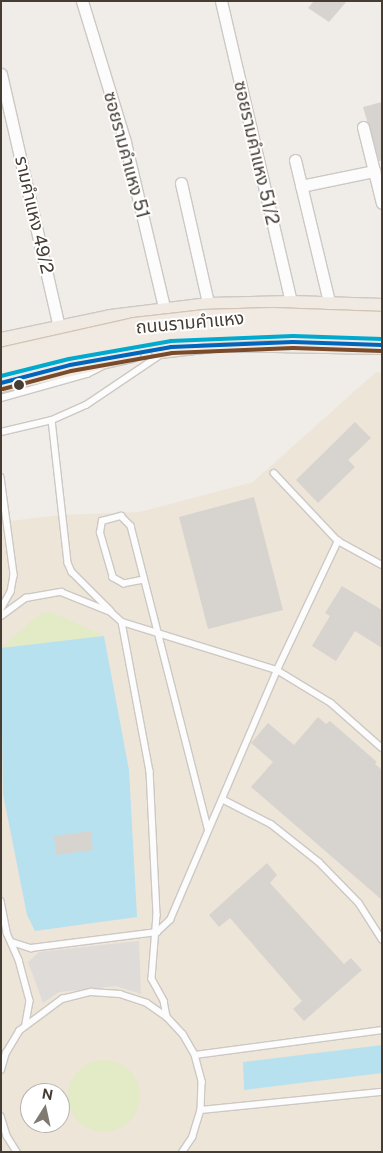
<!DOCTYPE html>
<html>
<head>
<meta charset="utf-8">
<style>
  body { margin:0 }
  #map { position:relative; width:383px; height:1153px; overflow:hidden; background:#f0ece8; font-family:"Public Sans","Noto Sans Thai",sans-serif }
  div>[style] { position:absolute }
  .education>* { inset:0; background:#eee5d9 }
  .green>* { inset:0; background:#e2eac6 }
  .round { border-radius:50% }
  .parking>* { inset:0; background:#dfdbd8 }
  .water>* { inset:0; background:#b7e1ef }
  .building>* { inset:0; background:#d7d3cf }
  .roads { filter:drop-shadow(1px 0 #ccc8c4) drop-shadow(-1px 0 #ccc8c4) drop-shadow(0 1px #ccc8c4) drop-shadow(0 -1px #ccc8c4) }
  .lane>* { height:5.5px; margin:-2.75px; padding:0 2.75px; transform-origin:2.75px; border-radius:2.75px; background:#fdfcfc }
  .street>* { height:11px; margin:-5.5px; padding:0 5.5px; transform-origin:5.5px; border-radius:5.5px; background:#fdfcfc }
  .primary>* { height:18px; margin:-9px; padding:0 9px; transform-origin:9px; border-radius:9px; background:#f1eae2 }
  .bridges { filter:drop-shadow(1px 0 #d2c5b5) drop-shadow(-1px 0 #d2c5b5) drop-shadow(0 1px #d2c5b5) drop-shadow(0 -1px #d2c5b5) }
  .primary-bridge>* { height:18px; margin:-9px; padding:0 9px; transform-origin:9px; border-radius:9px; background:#f1eae2 }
  .bus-1>* { height:4px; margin:-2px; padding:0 2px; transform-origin:2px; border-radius:2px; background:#0065bd }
  .bus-2>* { height:4px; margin:-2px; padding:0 2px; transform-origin:2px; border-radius:2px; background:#7a4b2a }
  .bus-3>* { height:4px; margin:-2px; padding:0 2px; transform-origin:2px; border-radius:2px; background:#00a9ce }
  .dots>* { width:14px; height:14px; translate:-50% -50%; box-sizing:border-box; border:2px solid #fff; border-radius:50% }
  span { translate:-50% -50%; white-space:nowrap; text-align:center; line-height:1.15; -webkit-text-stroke:4px #fff; paint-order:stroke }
  .street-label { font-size:18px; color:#453c34 }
  .frame { position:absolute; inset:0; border:2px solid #453c34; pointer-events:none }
  .north { position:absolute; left:20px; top:1083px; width:50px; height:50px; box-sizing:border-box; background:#fff; border:1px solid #b5b1ae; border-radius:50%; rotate:10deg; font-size:14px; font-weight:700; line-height:20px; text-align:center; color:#453c34 }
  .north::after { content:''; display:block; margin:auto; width:18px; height:22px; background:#817a73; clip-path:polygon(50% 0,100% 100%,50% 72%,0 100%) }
</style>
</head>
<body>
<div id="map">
  <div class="education">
    <i style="clip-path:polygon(evenodd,376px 372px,382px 373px,382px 1152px,1px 1152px,1px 522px,61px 515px,140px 512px,253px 482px,376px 372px,30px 1093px,60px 1093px,60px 1123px,30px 1123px,30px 1093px)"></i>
  </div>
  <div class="green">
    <i style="clip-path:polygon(52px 612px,104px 636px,1px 648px,41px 613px)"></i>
    <i class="round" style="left:68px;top:1060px;width:72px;height:72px"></i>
  </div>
  <div class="parking">
    <i style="clip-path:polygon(139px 941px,141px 994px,116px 986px,59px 992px,43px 1003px,28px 962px,39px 952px)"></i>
  </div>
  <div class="water">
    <i style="clip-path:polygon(104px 636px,129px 770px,137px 917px,35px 931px,27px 915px,3px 794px,1px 648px)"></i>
    <i style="clip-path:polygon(382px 1045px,382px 1073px,244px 1090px,243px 1062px)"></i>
  </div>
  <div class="building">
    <i style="clip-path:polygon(314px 1px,347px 1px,329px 22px,308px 8px)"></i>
    <i style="clip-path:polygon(382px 102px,382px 161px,379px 161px,363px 107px)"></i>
    <i style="clip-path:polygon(355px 422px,371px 438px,348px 460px,355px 467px,318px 503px,296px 480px)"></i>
    <i style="clip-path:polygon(254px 497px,283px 610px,208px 629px,179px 517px)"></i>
    <i style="clip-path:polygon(342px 586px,382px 610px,382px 648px,355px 631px,336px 661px,312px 646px,330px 616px,325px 613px)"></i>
    <i style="clip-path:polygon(318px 717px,326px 724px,330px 721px,377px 762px,375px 764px,382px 770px,382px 900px,251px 787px,273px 762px,251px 743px,268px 723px,294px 745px)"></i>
    <i style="clip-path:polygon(91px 831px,93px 850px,56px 855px,54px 836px)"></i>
    <i style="clip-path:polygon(267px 863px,277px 875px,270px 883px,344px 964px,351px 958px,362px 970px,304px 1021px,293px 1009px,302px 1001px,230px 918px,219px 927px,209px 915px)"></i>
  </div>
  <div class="roads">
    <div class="lane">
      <i style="left:1px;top:398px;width:89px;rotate:-15.6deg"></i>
      <i style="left:87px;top:374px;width:16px;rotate:-27deg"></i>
      <i style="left:52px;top:420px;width:144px;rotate:83.6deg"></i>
      <i style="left:68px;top:563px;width:10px;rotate:66deg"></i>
      <i style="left:72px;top:572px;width:54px;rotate:45deg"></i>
      <i style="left:1px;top:432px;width:52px;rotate:-13.2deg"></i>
      <i style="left:52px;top:420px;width:37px;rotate:-24deg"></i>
      <i style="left:86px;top:405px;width:93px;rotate:-34deg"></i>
      <i style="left:274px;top:473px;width:93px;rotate:46.7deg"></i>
      <i style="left:1px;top:477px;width:99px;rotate:82.4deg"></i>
      <i style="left:14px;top:575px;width:17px;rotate:100deg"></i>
      <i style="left:11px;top:592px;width:20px;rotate:120deg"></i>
      <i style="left:144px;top:580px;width:20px;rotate:169deg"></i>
      <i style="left:124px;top:584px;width:13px;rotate:-151deg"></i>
      <i style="left:113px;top:578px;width:47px;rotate:-106.1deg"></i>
      <i style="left:100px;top:533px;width:12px;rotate:-81deg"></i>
      <i style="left:102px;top:521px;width:20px;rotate:-15deg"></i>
      <i style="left:121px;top:516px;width:14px;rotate:45deg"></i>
      <i style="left:131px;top:526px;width:313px;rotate:75.7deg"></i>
      <i style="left:1px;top:616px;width:31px;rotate:-36deg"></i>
      <i style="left:26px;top:598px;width:36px;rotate:-10deg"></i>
      <i style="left:61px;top:592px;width:54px;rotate:21.8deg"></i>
      <i style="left:111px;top:612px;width:15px;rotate:42deg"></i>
      <i style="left:122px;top:622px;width:152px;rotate:79.4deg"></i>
      <i style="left:150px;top:771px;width:144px;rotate:87.2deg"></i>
      <i style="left:157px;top:915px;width:64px;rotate:94.5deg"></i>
      <i style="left:152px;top:979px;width:25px;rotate:61deg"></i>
      <i style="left:164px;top:1001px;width:16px;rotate:79deg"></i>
      <i style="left:122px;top:622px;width:162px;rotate:17.2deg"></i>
      <i style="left:277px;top:670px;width:63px;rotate:31.4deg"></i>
      <i style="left:331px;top:703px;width:68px;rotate:41.4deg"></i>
      <i style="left:224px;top:800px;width:53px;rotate:27.1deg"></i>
      <i style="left:271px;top:824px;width:61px;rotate:38.4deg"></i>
      <i style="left:319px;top:862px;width:57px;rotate:45.7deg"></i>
      <i style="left:359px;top:903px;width:43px;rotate:57.4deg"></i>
      <i style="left:1px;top:901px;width:33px;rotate:79deg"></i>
      <i style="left:7px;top:933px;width:30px;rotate:66deg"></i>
      <i style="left:19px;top:960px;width:42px;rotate:75deg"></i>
      <i style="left:30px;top:1001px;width:23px;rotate:100deg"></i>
      <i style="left:12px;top:942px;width:20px;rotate:18deg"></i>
      <i style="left:31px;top:948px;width:127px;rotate:-7.2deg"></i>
      <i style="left:157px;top:932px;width:18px;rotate:-43deg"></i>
      <i style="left:170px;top:920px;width:272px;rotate:-66.8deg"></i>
      <i style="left:277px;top:670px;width:143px;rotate:-64.7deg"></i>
      <i style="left:338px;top:541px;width:50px;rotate:28.6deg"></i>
      <i style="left:195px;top:1055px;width:189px;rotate:-7.6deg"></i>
      <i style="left:1px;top:1070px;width:18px;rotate:-74deg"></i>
      <i style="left:6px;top:1053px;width:26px;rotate:-59deg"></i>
      <i style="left:19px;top:1031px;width:54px;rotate:-36.7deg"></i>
      <i style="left:62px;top:999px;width:30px;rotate:-14deg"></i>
      <i style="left:91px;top:992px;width:29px;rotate:4deg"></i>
      <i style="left:120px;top:994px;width:28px;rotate:18deg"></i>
      <i style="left:147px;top:1003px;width:24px;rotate:35deg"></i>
      <i style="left:167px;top:1017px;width:23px;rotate:47deg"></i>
      <i style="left:183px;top:1034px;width:24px;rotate:60deg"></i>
      <i style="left:195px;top:1055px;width:28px;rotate:75deg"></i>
      <i style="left:202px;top:1082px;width:28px;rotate:92deg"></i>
      <i style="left:201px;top:1110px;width:28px;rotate:107deg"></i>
      <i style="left:193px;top:1137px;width:18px;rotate:124deg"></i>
      <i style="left:201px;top:1110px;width:182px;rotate:-5.7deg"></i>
      <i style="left:1px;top:1116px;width:21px;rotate:73deg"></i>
      <i style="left:7px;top:1136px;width:19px;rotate:58deg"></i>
    </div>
    <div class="street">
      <i style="left:82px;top:1px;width:147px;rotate:73deg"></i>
      <i style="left:125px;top:142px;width:174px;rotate:76.7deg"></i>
      <i style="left:221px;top:1px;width:312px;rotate:76.9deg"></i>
      <i style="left:1px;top:74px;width:261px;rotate:77.1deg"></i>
      <i style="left:363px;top:127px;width:78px;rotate:76deg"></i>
      <i style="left:295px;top:160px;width:150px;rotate:76.5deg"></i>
      <i style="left:181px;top:183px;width:127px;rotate:77.3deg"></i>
      <i style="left:301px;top:186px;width:75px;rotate:-11.6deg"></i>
    </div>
    <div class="primary">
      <i style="left:1px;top:342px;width:112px;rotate:-11.8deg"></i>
      <i style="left:111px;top:319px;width:99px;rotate:-7deg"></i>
      <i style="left:209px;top:307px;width:83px;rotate:-1.4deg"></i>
      <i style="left:292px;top:305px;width:90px;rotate:1.9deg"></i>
      <i style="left:160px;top:349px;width:61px;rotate:-6.5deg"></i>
      <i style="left:221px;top:342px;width:161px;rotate:1.1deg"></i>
      <i style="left:1px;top:383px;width:134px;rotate:-12.9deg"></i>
    </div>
  </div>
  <div class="bridges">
    <div class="primary-bridge">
      <i style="left:1px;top:357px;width:137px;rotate:-12.6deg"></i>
      <i style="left:135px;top:327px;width:69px;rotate:-6.6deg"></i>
      <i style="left:204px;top:319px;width:68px;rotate:-1.7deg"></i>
      <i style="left:272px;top:317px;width:110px;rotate:2.1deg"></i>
      <i style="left:1px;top:372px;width:75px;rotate:-14.6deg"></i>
      <i style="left:74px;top:353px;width:132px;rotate:-8.3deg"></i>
      <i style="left:205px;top:334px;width:63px;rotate:-2.7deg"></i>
      <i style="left:268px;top:331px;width:114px;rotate:2.5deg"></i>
    </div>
  </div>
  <div class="bus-1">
    <i style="left:1px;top:383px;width:71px;rotate:-14.6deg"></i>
    <i style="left:70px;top:365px;width:103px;rotate:-10.1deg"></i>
    <i style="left:171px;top:347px;width:122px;rotate:-2.3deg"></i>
    <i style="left:293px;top:342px;width:89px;rotate:1.9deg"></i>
  </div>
  <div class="bus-2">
    <i style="left:3px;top:389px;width:70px;rotate:-14.8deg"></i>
    <i style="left:71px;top:371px;width:103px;rotate:-10.1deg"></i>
    <i style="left:172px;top:353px;width:121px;rotate:-2.4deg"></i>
    <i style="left:293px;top:348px;width:89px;rotate:1.9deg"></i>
  </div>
  <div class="bus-3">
    <i style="left:1px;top:376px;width:70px;rotate:-14deg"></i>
    <i style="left:69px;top:359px;width:104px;rotate:-10deg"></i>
    <i style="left:171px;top:341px;width:122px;rotate:-2.3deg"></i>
    <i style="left:293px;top:336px;width:89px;rotate:1.9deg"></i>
  </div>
  <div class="dots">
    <i style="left:19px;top:385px;background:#453c34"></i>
  </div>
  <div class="street-label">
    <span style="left:256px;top:153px;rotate:77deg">ซอยรามคำแหง 51/2</span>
    <span style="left:126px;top:155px;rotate:75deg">ซอยรามคำแหง 51</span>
    <span style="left:34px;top:215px;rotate:77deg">รามคำแหง 49/2</span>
    <span style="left:190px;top:323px;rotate:-5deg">ถนนรามคำแหง</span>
  </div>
  <div class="frame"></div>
  <div class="north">N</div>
</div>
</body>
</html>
